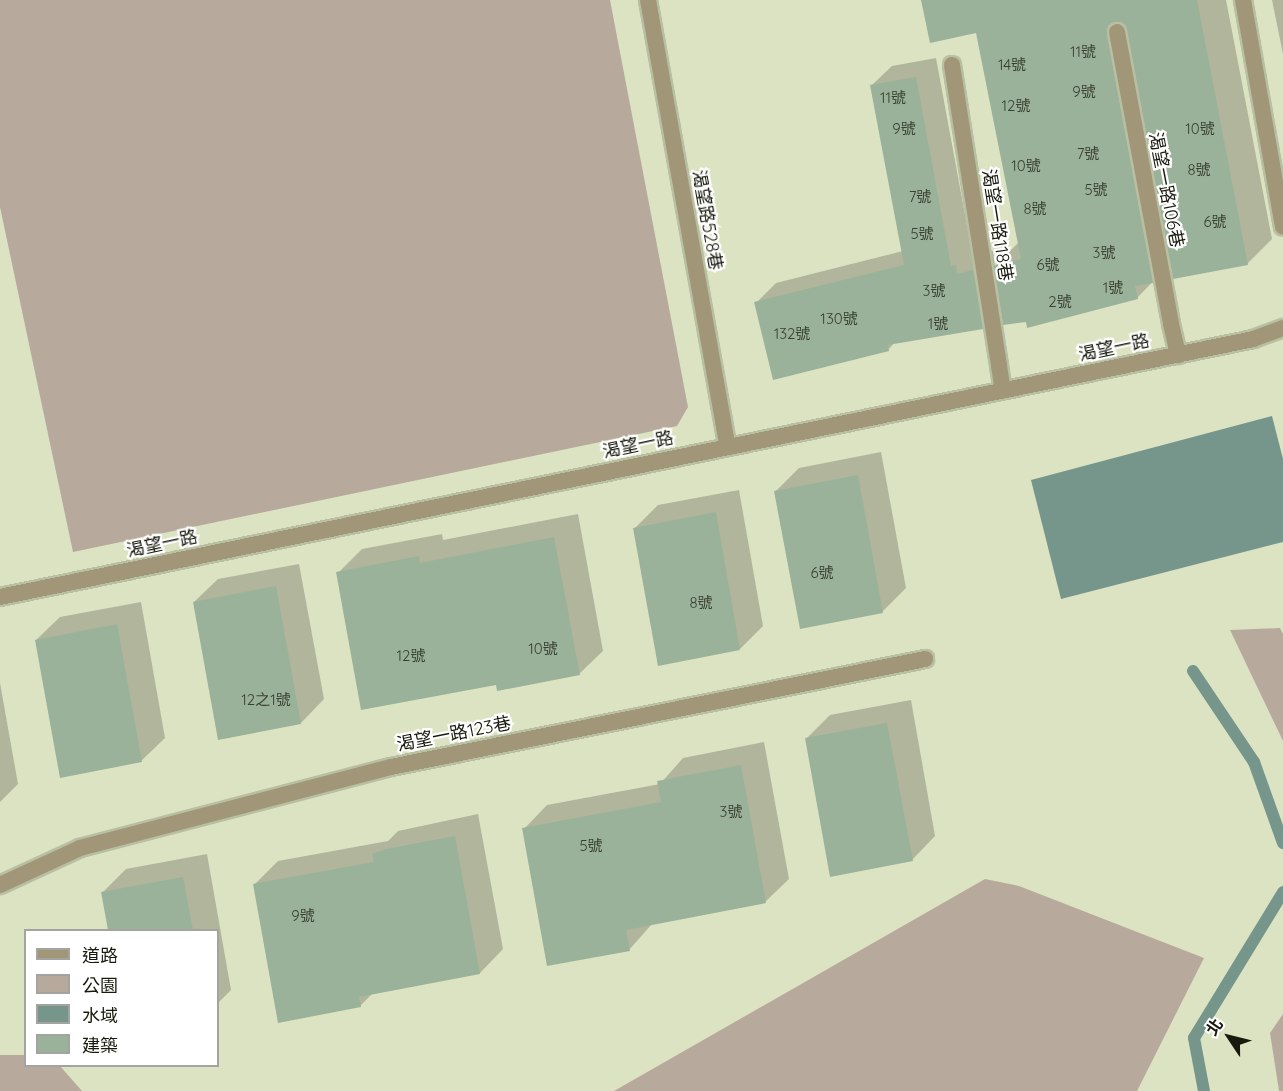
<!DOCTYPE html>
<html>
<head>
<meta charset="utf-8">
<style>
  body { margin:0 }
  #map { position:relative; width:1283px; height:1091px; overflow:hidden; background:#dce3c3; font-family:Quicksand,"Noto Sans TC",sans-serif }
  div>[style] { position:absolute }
  .green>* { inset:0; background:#b8a99d }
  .water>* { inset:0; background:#76968b }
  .shadow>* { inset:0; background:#0003 }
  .stream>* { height:12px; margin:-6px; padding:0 6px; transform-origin:6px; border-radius:6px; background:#76968b }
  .building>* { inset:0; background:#9bb29a }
  .roads { filter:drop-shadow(2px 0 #b9bfa2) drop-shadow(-2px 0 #b9bfa2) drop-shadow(0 2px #b9bfa2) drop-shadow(0 -2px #b9bfa2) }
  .service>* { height:16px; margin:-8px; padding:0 8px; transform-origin:8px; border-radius:8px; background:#a29678 }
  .minor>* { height:16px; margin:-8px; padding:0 8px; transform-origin:8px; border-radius:8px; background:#a29678 }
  span { translate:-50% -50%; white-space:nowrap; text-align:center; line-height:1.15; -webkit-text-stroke:4.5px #fff; paint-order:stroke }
  .number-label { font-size:15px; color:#394031 }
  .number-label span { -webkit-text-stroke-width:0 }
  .street-label { font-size:18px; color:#181a0e }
  .legend { position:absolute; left:24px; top:929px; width:195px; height:138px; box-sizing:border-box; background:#fff; border:2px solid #a3a39f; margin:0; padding:8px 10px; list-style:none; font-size:18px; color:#181a0e }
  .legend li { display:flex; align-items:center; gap:12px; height:30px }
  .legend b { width:30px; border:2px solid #a3a39f }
  .north { position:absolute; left:1199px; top:1007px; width:60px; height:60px; -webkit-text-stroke:4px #fff; paint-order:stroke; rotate:305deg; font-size:16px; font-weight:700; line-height:24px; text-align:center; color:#181a0e }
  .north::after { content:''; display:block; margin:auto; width:21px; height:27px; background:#181a0e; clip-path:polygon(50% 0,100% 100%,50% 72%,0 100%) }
</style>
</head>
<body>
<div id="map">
  <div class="green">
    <i style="clip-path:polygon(0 0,610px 0,688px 407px,677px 426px,73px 552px,0 207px)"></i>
    <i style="clip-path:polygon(1280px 628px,1283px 634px,1283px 741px,1230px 630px)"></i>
    <i style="clip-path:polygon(985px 879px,1019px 886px,1204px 958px,1137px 1091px,614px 1091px)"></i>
    <i style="clip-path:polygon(1283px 1014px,1283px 1091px,1279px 1091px,1270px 1033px)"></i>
    <i style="clip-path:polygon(0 1055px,25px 1055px,26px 1066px,60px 1066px,82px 1091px,0 1091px)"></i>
  </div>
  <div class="water">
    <i style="clip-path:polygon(1272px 416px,1283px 459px,1283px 542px,1061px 599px,1031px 480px)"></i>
  </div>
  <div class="shadow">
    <i style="clip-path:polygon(922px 0,1226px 0,1272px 239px,1247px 264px,1172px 262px,1137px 298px,1027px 320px,1002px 307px,982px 328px,895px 342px,889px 349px,756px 303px,776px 283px,903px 251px,872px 85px,892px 66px,936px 58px,971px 247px,975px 246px,977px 255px,993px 251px,995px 266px,1019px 242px,977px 32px)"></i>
    <i style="clip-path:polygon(1272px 0,1283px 0,1283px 54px)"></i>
    <i style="clip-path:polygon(881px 452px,906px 588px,882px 612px,776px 491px,799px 468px)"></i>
    <i style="clip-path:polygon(739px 490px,763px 626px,740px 649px,635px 528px,658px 505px)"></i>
    <i style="clip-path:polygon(578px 514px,603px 651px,579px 674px,497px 683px,338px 573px,362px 549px,442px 534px,443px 540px)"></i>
    <i style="clip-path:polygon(299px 564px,324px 699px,301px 723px,194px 602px,218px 579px)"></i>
    <i style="clip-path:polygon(141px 602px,165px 738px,141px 761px,36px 640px,60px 617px)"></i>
    <i style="clip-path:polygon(0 683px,18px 784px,0 802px)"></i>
    <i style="clip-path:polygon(911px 700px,935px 836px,912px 860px,806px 739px,830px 715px)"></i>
    <i style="clip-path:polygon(764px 742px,789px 879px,765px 902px,652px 924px,629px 950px,524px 829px,547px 805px,660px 784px,683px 758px)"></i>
    <i style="clip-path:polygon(478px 814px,503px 949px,480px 973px,373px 993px,360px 1006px,254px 885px,278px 861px,388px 841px,398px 831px)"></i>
    <i style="clip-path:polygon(207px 854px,231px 990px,218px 1003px,218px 930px,109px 930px,102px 893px,126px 869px)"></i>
  </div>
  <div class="stream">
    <i style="left:1193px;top:671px;width:110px;rotate:56.2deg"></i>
    <i style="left:1254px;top:762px;width:86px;rotate:70.3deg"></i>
    <i style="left:1204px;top:1091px;width:54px;rotate:-100.7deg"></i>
    <i style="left:1194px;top:1038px;width:171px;rotate:-58.6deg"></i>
  </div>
  <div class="building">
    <i style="clip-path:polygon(921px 0,1197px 0,1248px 265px,1173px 279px,1127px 30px,1121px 22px,1115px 22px,1107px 34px,1153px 283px,1135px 286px,1138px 299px,1027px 328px,1026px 322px,1003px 325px,994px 266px,1021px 259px,976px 33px,930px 43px)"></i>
    <i style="clip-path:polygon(916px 77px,951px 266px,956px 265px,957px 274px,973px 270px,983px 329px,888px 345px,889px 351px,773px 380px,754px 302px,904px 265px,870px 85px)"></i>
    <i style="clip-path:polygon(858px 475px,883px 613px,800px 629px,774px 491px)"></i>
    <i style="clip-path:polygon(716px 512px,740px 650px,658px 666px,633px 528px)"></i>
    <i style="clip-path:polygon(554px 537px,580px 675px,497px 691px,496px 685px,361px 710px,336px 572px,419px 556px,420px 563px)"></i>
    <i style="clip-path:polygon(276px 586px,301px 724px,218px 740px,193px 602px)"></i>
    <i style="clip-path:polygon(117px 624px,142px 762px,60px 778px,35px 640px)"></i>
    <i style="clip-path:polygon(887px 723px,913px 861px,830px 877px,805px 738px)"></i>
    <i style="clip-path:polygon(741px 765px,766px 903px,626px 930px,630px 951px,547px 966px,522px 828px,661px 802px,657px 781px)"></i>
    <i style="clip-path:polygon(455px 836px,480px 974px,359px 997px,361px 1007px,278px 1023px,253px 884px,374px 862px,372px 854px,386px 849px)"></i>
    <i style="clip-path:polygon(183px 877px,193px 930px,108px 930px,101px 892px)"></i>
  </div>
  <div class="roads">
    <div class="service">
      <i style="left:1243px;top:0;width:230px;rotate:80deg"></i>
      <i style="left:1117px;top:32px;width:297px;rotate:79.5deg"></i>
      <i style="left:952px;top:65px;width:305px;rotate:81.1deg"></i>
    </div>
    <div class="minor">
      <i style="left:648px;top:0;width:454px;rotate:79.9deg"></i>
      <i style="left:1171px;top:324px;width:32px;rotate:77deg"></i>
      <i style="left:999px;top:366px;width:24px;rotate:81deg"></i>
      <i style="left:0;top:597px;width:1279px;rotate:-11.63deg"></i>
      <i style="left:1253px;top:339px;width:32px;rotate:-20deg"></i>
      <i style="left:0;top:885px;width:88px;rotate:-24.8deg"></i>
      <i style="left:80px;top:848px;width:321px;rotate:-14.6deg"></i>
      <i style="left:391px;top:767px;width:545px;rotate:-11.43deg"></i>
    </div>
  </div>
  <div class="number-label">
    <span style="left:1083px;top:52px">11號</span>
    <span style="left:1012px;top:65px">14號</span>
    <span style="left:1084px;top:92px">9號</span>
    <span style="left:893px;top:98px">11號</span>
    <span style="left:1016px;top:106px">12號</span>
    <span style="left:904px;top:129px">9號</span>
    <span style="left:1200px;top:129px">10號</span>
    <span style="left:1088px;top:154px">7號</span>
    <span style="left:1026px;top:166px">10號</span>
    <span style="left:1199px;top:170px">8號</span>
    <span style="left:1096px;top:190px">5號</span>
    <span style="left:920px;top:197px">7號</span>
    <span style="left:1035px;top:209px">8號</span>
    <span style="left:1215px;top:222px">6號</span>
    <span style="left:922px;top:234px">5號</span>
    <span style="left:1104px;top:253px">3號</span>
    <span style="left:1048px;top:265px">6號</span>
    <span style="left:1113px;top:288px">1號</span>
    <span style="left:934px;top:291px">3號</span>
    <span style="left:1060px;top:302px">2號</span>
    <span style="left:839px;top:319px">130號</span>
    <span style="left:938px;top:324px">1號</span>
    <span style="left:792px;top:334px">132號</span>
    <span style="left:822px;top:573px">6號</span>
    <span style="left:701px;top:603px">8號</span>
    <span style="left:543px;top:649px">10號</span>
    <span style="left:411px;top:656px">12號</span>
    <span style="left:266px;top:700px">12之1號</span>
    <span style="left:731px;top:812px">3號</span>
    <span style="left:591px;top:846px">5號</span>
    <span style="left:303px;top:916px">9號</span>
  </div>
  <div class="street-label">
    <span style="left:1166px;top:190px;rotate:79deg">渴望一路106巷</span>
    <span style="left:707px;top:220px;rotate:80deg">渴望路528巷</span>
    <span style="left:997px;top:225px;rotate:81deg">渴望一路118巷</span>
    <span style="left:1114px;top:348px;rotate:-12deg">渴望一路</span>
    <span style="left:638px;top:445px;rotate:-12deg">渴望一路</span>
    <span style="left:162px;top:544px;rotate:-12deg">渴望一路</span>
    <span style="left:454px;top:734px;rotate:-11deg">渴望一路123巷</span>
  </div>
  <ul class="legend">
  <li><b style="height:8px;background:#a29678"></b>道路</li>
  <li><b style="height:16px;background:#b8a99d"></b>公園</li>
  <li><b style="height:16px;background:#76968b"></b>水域</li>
  <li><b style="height:16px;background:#9bb29a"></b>建築</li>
  </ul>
  <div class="north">北</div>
</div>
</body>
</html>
